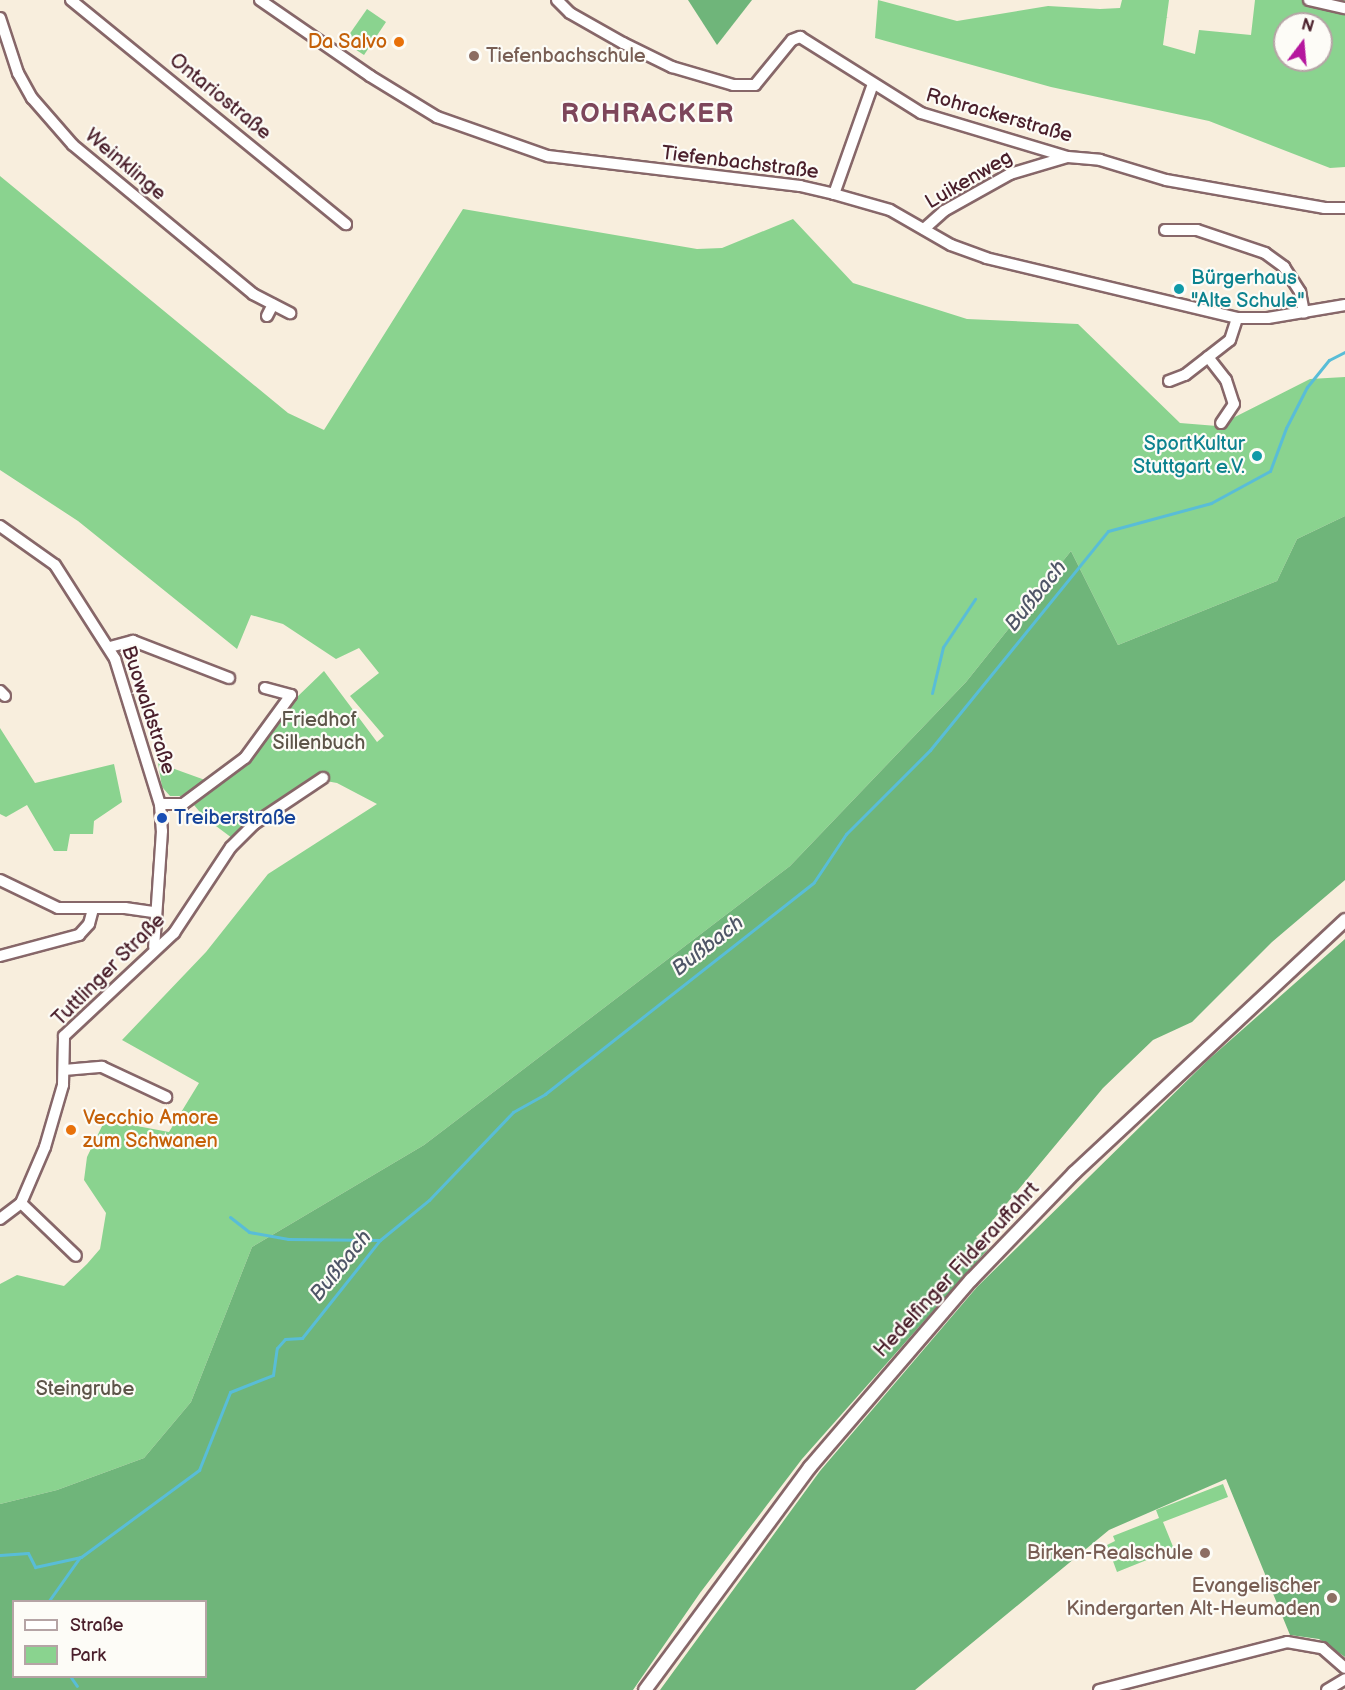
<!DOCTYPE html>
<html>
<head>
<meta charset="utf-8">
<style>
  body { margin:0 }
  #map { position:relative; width:1345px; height:1690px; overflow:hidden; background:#f8eedd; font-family:"Balsamiq Sans",sans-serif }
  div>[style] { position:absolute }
  .green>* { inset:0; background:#8ad38f }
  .forest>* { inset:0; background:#6fb57a }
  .stream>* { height:3px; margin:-1.5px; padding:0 1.5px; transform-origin:1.5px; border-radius:1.5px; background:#59bdd7 }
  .roads { filter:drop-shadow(2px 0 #876769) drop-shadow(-2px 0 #876769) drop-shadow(0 2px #876769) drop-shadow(0 -2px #876769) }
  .minor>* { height:10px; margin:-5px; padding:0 5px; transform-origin:5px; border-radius:5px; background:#fff }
  .major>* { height:12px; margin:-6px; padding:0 6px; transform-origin:6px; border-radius:6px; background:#fff }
  .dots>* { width:16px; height:16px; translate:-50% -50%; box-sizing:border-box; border:3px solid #fdfcf7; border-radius:50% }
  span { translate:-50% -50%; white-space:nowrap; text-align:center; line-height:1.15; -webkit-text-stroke:4.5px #fdfcf7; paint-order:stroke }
  .food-label { font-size:20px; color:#c56008 }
  .right { translate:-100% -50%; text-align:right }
  .left { translate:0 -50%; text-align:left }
  .education-label { font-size:20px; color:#785e54 }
  .street-label { font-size:20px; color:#4a1f2b }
  .culture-label { font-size:20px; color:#0d838f }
  .park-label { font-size:20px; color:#5d5549 }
  .transit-label { font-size:20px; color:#164399 }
  .water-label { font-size:21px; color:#4f5667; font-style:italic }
  .district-label { font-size:26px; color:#7d465b; font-weight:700; letter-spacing:1.5px }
  .legend { position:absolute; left:12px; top:1600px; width:195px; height:78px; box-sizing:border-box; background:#fdfcf7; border:2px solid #b5a4a5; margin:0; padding:8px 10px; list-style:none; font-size:18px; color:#4a1f2b }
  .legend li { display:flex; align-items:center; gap:12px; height:30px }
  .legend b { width:30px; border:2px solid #b5a4a5 }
  .north { position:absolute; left:1273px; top:12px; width:60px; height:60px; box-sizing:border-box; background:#fdfcf7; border:2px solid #b5a4a5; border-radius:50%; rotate:16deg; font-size:16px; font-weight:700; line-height:24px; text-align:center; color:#4a1f2b }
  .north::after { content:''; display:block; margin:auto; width:21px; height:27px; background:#b5179e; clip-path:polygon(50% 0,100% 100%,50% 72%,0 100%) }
</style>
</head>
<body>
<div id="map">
  <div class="green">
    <i style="clip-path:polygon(evenodd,878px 0,957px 21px,1048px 6px,1100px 9px,1120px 8px,1122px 0,1169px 0,1163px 45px,1195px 54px,1199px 30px,1251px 35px,1255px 0,1345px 0,1345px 167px,1330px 168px,1209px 121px,1051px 87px,875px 38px,878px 0,1285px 24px,1321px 24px,1321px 60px,1285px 60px,1285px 24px)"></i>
    <i style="clip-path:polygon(367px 9px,386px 22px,364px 55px,344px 42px)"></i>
    <i style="clip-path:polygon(0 176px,288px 413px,324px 430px,463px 209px,697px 249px,722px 248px,793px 219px,853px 283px,967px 319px,1078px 324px,1180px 423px,1217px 426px,1310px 379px,1345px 377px,1345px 516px,1297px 539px,1277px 581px,1118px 645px,1071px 551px,966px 682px,790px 866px,424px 1145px,252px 1247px,191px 1402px,144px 1458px,57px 1490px,0 1504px,0 1284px,17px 1275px,64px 1286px,87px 1264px,100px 1249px,106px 1213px,84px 1180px,87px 1157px,105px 1120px,169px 1132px,199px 1083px,122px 1040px,206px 952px,268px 874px,377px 804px,337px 783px,315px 779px,252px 818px,232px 838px,204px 817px,194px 805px,249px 763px,295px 699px,324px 671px,377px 742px,384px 736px,350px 696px,379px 673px,359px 648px,336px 659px,283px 624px,251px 615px,237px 649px,78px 521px,0 470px)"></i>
    <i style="clip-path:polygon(0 728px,35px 783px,114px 764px,122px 802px,94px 821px,93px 834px,70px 834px,67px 851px,54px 851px,27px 805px,6px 817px,0 814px)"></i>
    <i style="clip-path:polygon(158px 763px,205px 780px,181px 796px,170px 796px,162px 787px)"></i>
    <i style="clip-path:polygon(1223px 1484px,1228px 1497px,1163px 1522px,1174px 1549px,1117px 1572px,1107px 1545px,1115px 1541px,1113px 1536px,1159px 1518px,1156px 1510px)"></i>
  </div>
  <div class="forest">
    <i style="clip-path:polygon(688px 0,752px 0,717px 45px)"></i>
    <i style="clip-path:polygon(evenodd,1345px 516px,1345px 880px,1272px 942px,1192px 1022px,1153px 1040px,1103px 1088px,988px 1226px,976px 1237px,988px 1249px,802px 1459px,700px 1593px,633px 1690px,0 1690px,0 1504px,57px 1490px,144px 1458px,191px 1402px,252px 1247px,424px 1145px,790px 866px,966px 682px,1071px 551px,1118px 645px,1277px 581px,1297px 539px,1345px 516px,14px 1602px,206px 1602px,206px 1676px,14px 1676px,14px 1602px)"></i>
    <i style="clip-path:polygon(1345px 939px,1345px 1657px,1319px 1639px,1290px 1635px,1226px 1479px,1109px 1530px,915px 1690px,660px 1690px,820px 1471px,977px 1287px,1208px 1060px)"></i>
  </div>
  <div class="stream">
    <i style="left:932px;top:693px;width:47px;rotate:-76.6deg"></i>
    <i style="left:943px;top:647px;width:58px;rotate:-56.3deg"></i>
    <i style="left:230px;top:1217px;width:24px;rotate:38deg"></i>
    <i style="left:249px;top:1232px;width:40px;rotate:10deg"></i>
    <i style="left:288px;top:1239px;width:92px;rotate:0.6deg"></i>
    <i style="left:0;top:1555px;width:28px;rotate:-4deg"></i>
    <i style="left:28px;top:1553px;width:16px;rotate:63deg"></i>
    <i style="left:35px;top:1567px;width:47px;rotate:-12.3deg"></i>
    <i style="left:81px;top:1557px;width:147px;rotate:-36.4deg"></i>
    <i style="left:199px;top:1470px;width:84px;rotate:-68.3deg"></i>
    <i style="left:230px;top:1392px;width:46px;rotate:-21.6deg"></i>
    <i style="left:273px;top:1375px;width:27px;rotate:-82deg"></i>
    <i style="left:277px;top:1348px;width:12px;rotate:-48deg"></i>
    <i style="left:285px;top:1339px;width:17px;rotate:-3deg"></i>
    <i style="left:302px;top:1338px;width:125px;rotate:-51.5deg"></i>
    <i style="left:380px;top:1240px;width:63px;rotate:-39.2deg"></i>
    <i style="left:429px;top:1200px;width:122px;rotate:-46.3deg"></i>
    <i style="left:513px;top:1112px;width:37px;rotate:-29deg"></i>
    <i style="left:545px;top:1094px;width:342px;rotate:-38.2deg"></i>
    <i style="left:814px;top:882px;width:58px;rotate:-56.3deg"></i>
    <i style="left:846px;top:834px;width:119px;rotate:-45deg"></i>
    <i style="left:930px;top:750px;width:282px;rotate:-50.9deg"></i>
    <i style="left:1108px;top:531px;width:107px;rotate:-15.2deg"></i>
    <i style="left:1211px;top:503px;width:67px;rotate:-28.5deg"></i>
    <i style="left:1270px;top:471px;width:46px;rotate:-69.6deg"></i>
    <i style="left:1286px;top:428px;width:46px;rotate:-62.9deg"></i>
    <i style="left:1307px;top:387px;width:35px;rotate:-51deg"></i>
    <i style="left:1329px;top:360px;width:18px;rotate:-27deg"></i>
    <i style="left:48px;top:1602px;width:55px;rotate:-54.6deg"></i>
    <i style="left:70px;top:1676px;width:12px;rotate:55deg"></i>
  </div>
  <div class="roads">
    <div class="minor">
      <i style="left:71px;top:0;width:355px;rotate:39.2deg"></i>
      <i style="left:260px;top:0;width:134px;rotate:34.6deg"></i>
      <i style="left:370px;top:76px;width:79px;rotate:31.5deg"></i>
      <i style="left:437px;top:117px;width:118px;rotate:19.4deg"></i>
      <i style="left:548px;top:156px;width:254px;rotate:6.8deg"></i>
      <i style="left:800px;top:186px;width:35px;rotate:13deg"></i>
      <i style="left:834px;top:194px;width:58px;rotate:15.9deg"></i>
      <i style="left:890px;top:210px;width:70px;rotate:29.8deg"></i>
      <i style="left:951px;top:245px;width:37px;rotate:20deg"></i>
      <i style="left:986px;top:258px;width:258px;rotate:13.4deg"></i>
      <i style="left:1237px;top:318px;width:31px"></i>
      <i style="left:1268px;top:318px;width:78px;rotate:-9.6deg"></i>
      <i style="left:557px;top:0;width:18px;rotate:45deg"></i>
      <i style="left:570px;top:13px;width:61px;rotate:29.5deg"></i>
      <i style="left:623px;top:43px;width:55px;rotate:26.1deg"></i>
      <i style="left:672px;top:67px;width:64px;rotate:16.4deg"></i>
      <i style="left:733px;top:85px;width:22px"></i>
      <i style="left:755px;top:85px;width:58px;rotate:-50.6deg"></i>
      <i style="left:792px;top:40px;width:9px;rotate:-21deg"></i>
      <i style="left:800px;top:37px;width:143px;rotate:32.1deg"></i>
      <i style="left:921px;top:113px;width:153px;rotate:16.7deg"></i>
      <i style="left:1068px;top:157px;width:32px;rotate:5deg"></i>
      <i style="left:1100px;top:160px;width:69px;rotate:16.9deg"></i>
      <i style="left:1166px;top:180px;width:160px;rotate:10deg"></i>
      <i style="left:1324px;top:208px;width:21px"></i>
      <i style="left:1309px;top:0;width:37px;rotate:13deg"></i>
      <i style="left:0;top:18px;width:58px;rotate:71.9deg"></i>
      <i style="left:18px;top:73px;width:29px;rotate:61deg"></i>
      <i style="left:32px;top:98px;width:62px;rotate:48.9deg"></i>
      <i style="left:73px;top:145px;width:234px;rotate:39.6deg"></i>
      <i style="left:253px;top:294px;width:42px;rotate:27.2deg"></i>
      <i style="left:834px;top:194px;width:117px;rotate:-70.5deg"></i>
      <i style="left:924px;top:229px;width:27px;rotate:-42deg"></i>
      <i style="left:944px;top:211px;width:76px;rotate:-29.3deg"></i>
      <i style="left:1010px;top:174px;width:59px;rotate:-16.6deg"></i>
      <i style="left:1165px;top:230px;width:32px"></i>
      <i style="left:1197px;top:230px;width:72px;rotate:18.7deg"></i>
      <i style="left:1265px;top:253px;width:24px;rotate:36deg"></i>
      <i style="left:1284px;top:267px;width:30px;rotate:57deg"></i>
      <i style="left:1300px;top:292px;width:21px;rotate:79deg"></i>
      <i style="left:267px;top:316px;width:13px;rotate:-63deg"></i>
      <i style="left:1208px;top:357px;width:29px;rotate:52deg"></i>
      <i style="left:1226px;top:380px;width:25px;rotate:72deg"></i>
      <i style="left:1234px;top:404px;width:23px;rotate:124deg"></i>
      <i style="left:1169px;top:381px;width:17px;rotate:-21deg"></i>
      <i style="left:1185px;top:375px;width:57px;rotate:-37.9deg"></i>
      <i style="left:1230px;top:340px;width:23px;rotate:-72deg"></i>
      <i style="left:0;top:526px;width:67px;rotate:35.3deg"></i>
      <i style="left:55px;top:565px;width:112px;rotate:57.4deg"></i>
      <i style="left:115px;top:659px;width:152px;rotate:72.8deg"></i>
      <i style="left:160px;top:804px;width:27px;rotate:86deg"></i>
      <i style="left:162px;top:831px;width:116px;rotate:93.9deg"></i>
      <i style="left:110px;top:647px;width:24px;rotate:-15deg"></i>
      <i style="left:133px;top:641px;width:103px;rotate:21.1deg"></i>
      <i style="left:0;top:691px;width:7px;rotate:45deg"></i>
      <i style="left:160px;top:804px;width:23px"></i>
      <i style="left:183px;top:804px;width:77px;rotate:-36.6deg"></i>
      <i style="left:245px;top:758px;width:78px;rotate:-53.9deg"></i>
      <i style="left:291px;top:695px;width:27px;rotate:-165deg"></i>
      <i style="left:0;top:880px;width:64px;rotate:25.8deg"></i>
      <i style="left:58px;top:908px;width:67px"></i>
      <i style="left:125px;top:908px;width:30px;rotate:8deg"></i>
      <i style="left:0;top:956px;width:82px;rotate:-14.9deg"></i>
      <i style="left:79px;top:935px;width:15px;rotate:-48deg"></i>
      <i style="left:89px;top:924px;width:16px;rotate:-75deg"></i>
      <i style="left:64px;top:1070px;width:38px;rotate:-5deg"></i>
      <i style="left:102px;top:1067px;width:71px;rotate:25.1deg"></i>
      <i style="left:21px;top:1203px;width:76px;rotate:43.9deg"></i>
      <i style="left:0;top:1219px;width:26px;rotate:-37deg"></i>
      <i style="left:21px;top:1203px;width:61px;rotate:-66.8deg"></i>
      <i style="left:45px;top:1147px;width:65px;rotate:-73.8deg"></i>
      <i style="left:63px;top:1085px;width:49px;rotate:-88.8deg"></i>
      <i style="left:64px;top:1036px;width:151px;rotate:-43.1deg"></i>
      <i style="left:174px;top:933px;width:103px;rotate:-56.5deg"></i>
      <i style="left:231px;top:847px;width:33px;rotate:-45deg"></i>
      <i style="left:254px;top:824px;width:83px;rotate:-33.7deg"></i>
      <i style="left:1099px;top:1690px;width:194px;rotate:-14.3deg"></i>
      <i style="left:1287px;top:1642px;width:36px;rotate:10deg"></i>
      <i style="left:1322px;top:1648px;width:30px;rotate:41deg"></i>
      <i style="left:1327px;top:1690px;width:21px;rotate:-31deg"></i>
    </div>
    <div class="major">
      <i style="left:645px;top:1690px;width:277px;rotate:-53.5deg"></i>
      <i style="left:810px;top:1467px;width:247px;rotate:-49.3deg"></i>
      <i style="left:971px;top:1280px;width:149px;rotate:-46.1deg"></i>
      <i style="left:1074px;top:1173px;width:371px;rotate:-43deg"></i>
    </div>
  </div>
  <div class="dots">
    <i style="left:399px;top:42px;background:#e8710a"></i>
    <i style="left:474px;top:56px;background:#8d6e63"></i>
    <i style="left:1179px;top:289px;background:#0f9aa8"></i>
    <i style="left:1257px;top:456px;background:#0f9aa8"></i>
    <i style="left:162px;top:818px;background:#1a4fb4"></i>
    <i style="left:71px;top:1130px;background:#e8710a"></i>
    <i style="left:1205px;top:1553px;background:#8d6e63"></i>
    <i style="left:1332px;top:1598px;background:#8d6e63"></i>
  </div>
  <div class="food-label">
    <span class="right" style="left:387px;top:42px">Da Salvo</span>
    <span class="left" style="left:83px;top:1130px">Vecchio Amore<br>zum Schwanen</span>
  </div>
  <div class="education-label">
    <span class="left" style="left:486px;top:56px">Tiefenbachschule</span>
    <span class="right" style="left:1193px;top:1553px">Birken-Realschule</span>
    <span class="right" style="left:1320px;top:1598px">Evangelischer<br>Kindergarten Alt-Heumaden</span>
  </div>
  <div class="street-label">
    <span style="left:220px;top:97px;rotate:39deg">Ontariostraße</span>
    <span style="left:999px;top:116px;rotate:16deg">Rohrackerstraße</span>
    <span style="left:740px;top:163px;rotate:7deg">Tiefenbachstraße</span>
    <span style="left:125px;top:165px;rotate:40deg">Weinklinge</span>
    <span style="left:969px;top:180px;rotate:-30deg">Luikenweg</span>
    <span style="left:148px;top:710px;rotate:72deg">Buowaldstraße</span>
    <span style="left:109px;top:970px;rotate:-45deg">Tuttlinger Straße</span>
    <span style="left:957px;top:1270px;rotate:-47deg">Hedelfinger Filderauffahrt</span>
  </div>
  <div class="culture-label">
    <span class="left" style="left:1191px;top:290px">Bürgerhaus<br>"Alte Schule"</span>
    <span class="right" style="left:1245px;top:456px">SportKultur<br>Stuttgart e.V.</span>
  </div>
  <div class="park-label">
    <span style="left:319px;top:732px">Friedhof<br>Sillenbuch</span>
    <span style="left:85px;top:1389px">Steingrube</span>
  </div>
  <div class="transit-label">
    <span class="left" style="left:174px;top:818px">Treiberstraße</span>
  </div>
  <div class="water-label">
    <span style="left:1036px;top:596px;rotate:-51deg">Bußbach</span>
    <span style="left:708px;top:946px;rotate:-38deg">Bußbach</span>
    <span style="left:341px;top:1266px;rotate:-51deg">Bußbach</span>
  </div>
  <div class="district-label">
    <span style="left:648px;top:115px">ROHRACKER</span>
  </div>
  <ul class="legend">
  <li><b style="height:8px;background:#fff"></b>Straße</li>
  <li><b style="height:16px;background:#8ad38f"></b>Park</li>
  </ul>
  <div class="north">N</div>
</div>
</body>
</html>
